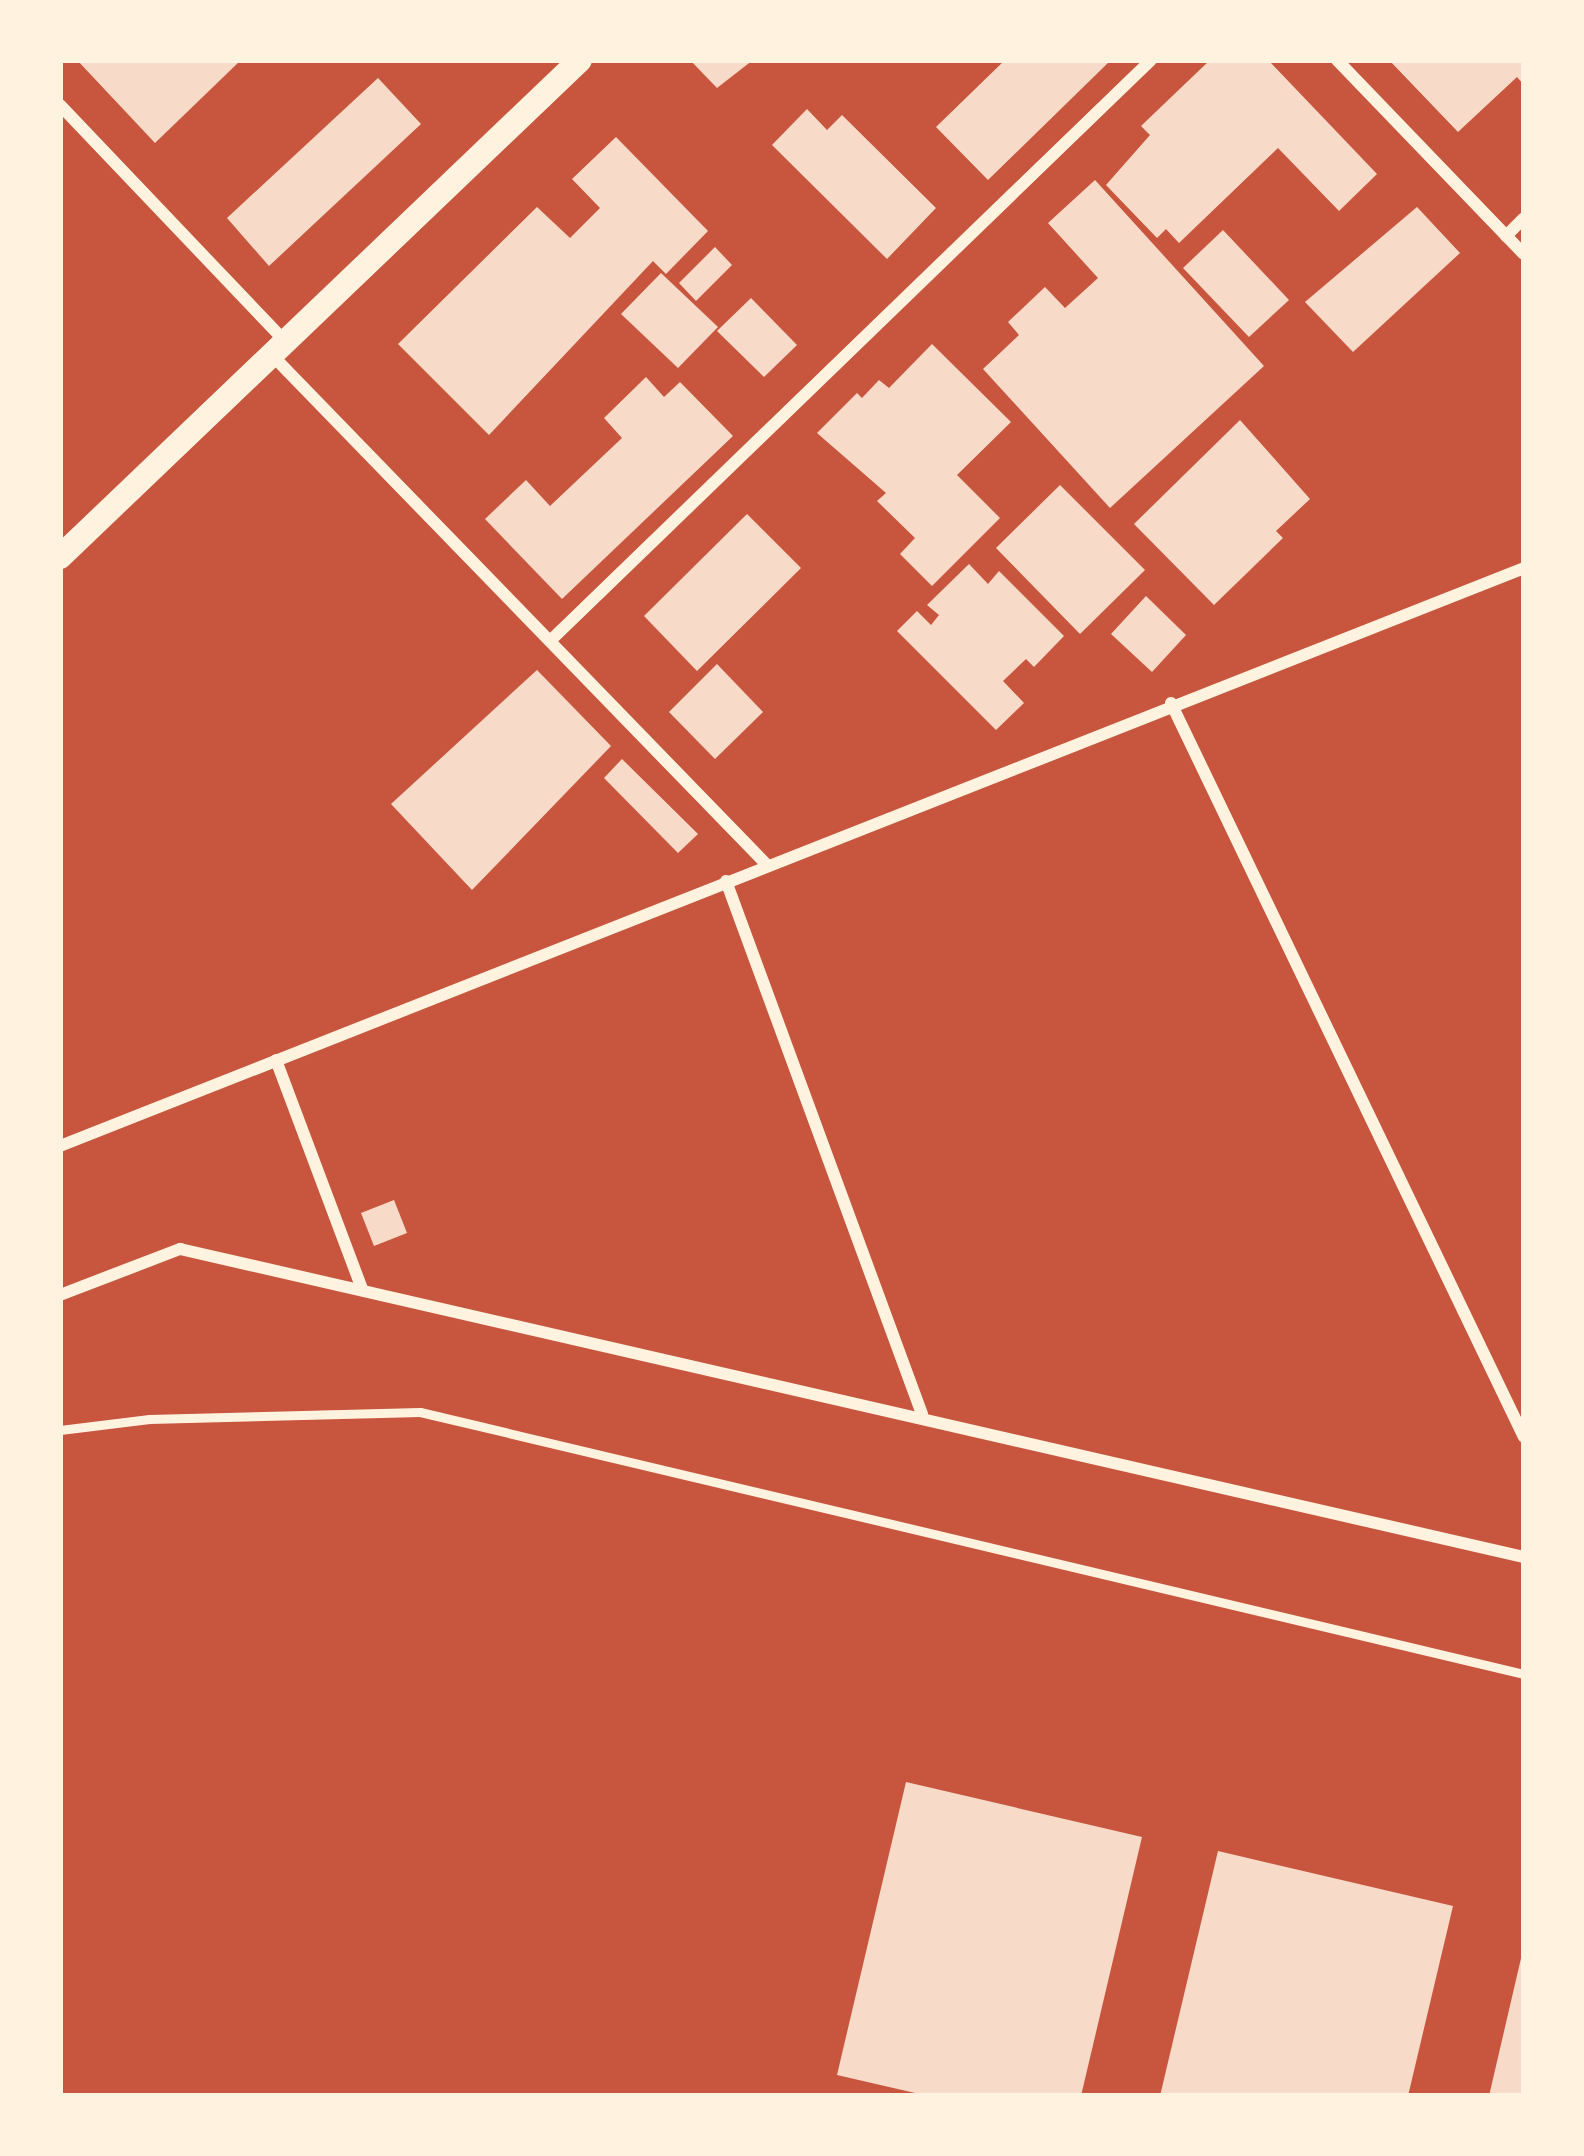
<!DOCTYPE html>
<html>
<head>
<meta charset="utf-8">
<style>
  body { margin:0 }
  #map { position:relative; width:1584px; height:2156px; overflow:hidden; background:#c8553d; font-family:Signika,sans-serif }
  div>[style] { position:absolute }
  .building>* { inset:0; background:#f7dbc8 }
  .service>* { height:9px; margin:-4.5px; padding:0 4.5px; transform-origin:4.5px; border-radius:4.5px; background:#fff3e0 }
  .minor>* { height:12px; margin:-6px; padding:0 6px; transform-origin:6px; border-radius:6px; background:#fff3e0 }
  .secondary>* { height:24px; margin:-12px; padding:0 12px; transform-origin:12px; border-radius:12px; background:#fff3e0 }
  span { translate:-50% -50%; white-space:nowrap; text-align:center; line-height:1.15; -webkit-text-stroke:9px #fff3e0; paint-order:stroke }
  .frame { position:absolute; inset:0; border:63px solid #fff3e0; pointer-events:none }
</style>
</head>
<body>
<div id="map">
  <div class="building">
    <i style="clip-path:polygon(77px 60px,241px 60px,155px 143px)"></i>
    <i style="clip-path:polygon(690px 60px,753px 60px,717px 88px)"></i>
    <i style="clip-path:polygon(1005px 60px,1111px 60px,988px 180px,936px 127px)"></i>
    <i style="clip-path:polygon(1210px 60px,1268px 60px,1377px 174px,1339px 211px,1278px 148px,1179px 243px,1166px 229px,1157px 238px,1106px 185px,1150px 135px,1141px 126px)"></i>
    <i style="clip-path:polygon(1389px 60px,1524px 60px,1524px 85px,1517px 77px,1458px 132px)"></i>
    <i style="clip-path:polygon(378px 78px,421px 124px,269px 266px,227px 218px)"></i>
    <i style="clip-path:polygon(807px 109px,827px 130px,842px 115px,936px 208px,887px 259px,772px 145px)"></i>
    <i style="clip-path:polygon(616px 137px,708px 231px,666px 274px,653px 261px,489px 435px,398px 344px,537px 207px,570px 238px,600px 208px,572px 179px)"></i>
    <i style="clip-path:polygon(1095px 180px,1264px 366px,1110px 508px,983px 369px,1019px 335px,1008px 322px,1045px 287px,1065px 308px,1098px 278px,1048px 223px)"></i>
    <i style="clip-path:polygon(1417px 207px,1460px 253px,1353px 352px,1305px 302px)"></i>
    <i style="clip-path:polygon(1223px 230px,1289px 300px,1249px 337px,1183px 268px)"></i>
    <i style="clip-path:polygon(715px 247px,732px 265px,696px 301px,679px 283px)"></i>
    <i style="clip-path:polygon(661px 273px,718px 327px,678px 368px,621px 314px)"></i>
    <i style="clip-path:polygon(751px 298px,797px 345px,764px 377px,717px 331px)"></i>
    <i style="clip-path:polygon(932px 344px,1011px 422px,957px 475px,1000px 518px,932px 586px,900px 554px,915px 538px,877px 501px,886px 493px,817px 433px,857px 393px,862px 398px,879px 380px,889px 388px)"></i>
    <i style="clip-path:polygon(646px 377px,664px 397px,680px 382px,733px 436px,562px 599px,485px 519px,526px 480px,550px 506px,622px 438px,604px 418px)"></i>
    <i style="clip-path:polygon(1240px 420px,1310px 499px,1276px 531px,1283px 538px,1214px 605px,1134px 524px)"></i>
    <i style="clip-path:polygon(1060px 485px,1145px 570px,1080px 634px,996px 548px)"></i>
    <i style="clip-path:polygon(747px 514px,801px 568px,697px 671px,644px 616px)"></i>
    <i style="clip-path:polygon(969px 564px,988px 584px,999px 571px,1064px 636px,1034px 667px,1026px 659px,1003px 681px,1024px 703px,996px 730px,897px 631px,917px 611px,931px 625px,939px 615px,927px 605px)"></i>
    <i style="clip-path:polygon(1146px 596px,1186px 635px,1152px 672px,1111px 634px)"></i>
    <i style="clip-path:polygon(717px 664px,763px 712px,715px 759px,669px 712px)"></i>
    <i style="clip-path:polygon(537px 670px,611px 746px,472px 890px,391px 804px)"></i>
    <i style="clip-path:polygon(622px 759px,698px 834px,678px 853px,604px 778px)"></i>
    <i style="clip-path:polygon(394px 1200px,407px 1233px,374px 1246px,361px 1213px)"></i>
    <i style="clip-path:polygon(906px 1782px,1142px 1837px,1081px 2096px,928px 2096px,837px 2075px)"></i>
    <i style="clip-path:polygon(1218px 1851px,1453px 1906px,1408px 2096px,1160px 2096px)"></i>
    <i style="clip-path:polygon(1522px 1954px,1524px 2096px,1489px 2096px)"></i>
  </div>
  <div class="service">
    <i style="left:60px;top:1430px;width:90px;rotate:-7deg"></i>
    <i style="left:149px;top:1419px;width:271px;rotate:-1.5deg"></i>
    <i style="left:420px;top:1412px;width:1135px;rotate:13.35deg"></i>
  </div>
  <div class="minor">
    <i style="left:1337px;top:60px;width:269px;rotate:46.1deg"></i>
    <i style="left:60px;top:105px;width:323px;rotate:46.4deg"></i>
    <i style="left:1506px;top:236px;width:25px;rotate:-45deg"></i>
    <i style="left:270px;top:353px;width:712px;rotate:45.85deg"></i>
    <i style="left:550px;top:641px;width:836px;rotate:-44.03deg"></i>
    <i style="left:1171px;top:703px;width:814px;rotate:64.32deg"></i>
    <i style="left:726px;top:881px;width:568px;rotate:69.81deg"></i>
    <i style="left:276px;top:1060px;width:245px;rotate:69.4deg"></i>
    <i style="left:60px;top:1146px;width:1574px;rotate:-21.54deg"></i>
    <i style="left:60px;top:1295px;width:129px;rotate:-21deg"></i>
    <i style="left:180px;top:1249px;width:1379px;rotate:12.91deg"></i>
  </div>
  <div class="secondary">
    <i style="left:60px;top:557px;width:719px;rotate:-43.7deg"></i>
  </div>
  <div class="frame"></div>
</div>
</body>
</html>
